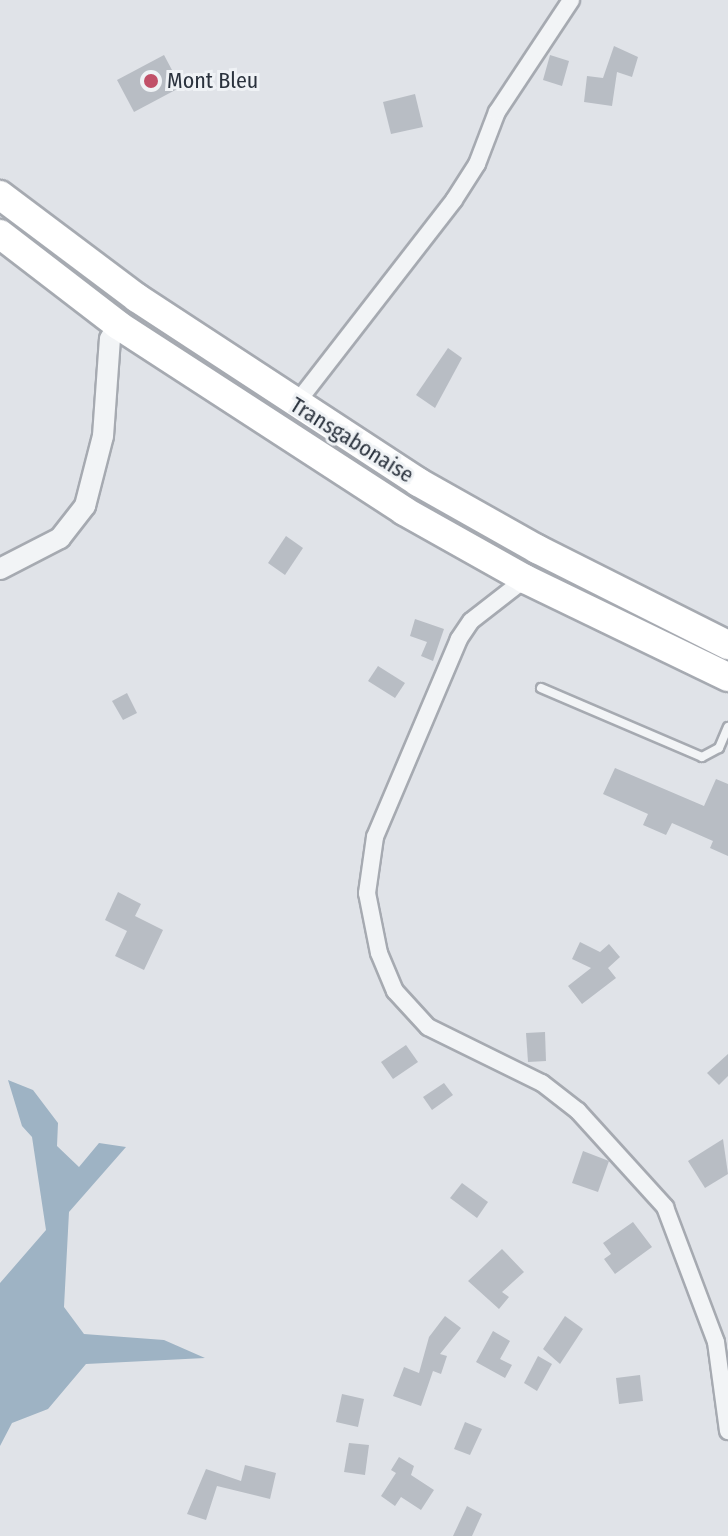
<!DOCTYPE html>
<html>
<head>
<meta charset="utf-8">
<style>
  body { margin:0 }
  #map { position:relative; width:728px; height:1536px; overflow:hidden; background:#e0e3e8; font-family:"Fira Sans Condensed",sans-serif }
  div>[style] { position:absolute }
  .water>* { inset:0; background:#9eb3c4 }
  .building>* { inset:0; background:#b8bdc4 }
  .roads { filter:drop-shadow(2px 0 #a6aab1) drop-shadow(-2px 0 #a6aab1) drop-shadow(0 2px #a6aab1) drop-shadow(0 -2px #a6aab1) }
  .service>* { height:8px; margin:-4px; padding:0 4px; transform-origin:4px; border-radius:4px; background:#f2f4f6 }
  .minor>* { height:16px; margin:-8px; padding:0 8px; transform-origin:8px; border-radius:8px; background:#f2f4f6 }
  .tertiary>* { height:20px; margin:-10px; padding:0 10px; transform-origin:10px; border-radius:10px; background:#f2f4f6 }
  .trunk>* { height:28px; margin:-14px; padding:0 14px; transform-origin:14px; border-radius:14px; background:#fff }
  .dots>* { width:22px; height:22px; translate:-50% -50%; box-sizing:border-box; border:4px solid #eff2f5; border-radius:50% }
  span { translate:-50% -50%; white-space:nowrap; text-align:center; line-height:1.15; -webkit-text-stroke:6px #eff2f5; paint-order:stroke }
  .poi-label { font-size:22px; color:#2a323d }
  .left { translate:0 -50%; text-align:left }
  .street-label { font-size:22px; color:#2a323d }
</style>
</head>
<body>
<div id="map">
  <div class="water">
    <i style="clip-path:polygon(8px 1080px,33px 1090px,58px 1123px,57px 1146px,79px 1167px,99px 1143px,126px 1147px,69px 1212px,64px 1307px,84px 1334px,164px 1340px,205px 1358px,86px 1364px,48px 1409px,12px 1423px,0 1446px,0 1283px,46px 1230px,32px 1137px,22px 1126px)"></i>
  </div>
  <div class="building">
    <i style="clip-path:polygon(614px 46px,638px 57px,632px 77px,617px 72px,612px 106px,584px 102px,587px 76px,603px 78px)"></i>
    <i style="clip-path:polygon(164px 55px,181px 87px,134px 112px,117px 80px)"></i>
    <i style="clip-path:polygon(550px 55px,569px 61px,562px 86px,543px 80px)"></i>
    <i style="clip-path:polygon(415px 94px,423px 127px,391px 134px,383px 102px)"></i>
    <i style="clip-path:polygon(448px 348px,462px 358px,435px 408px,416px 395px)"></i>
    <i style="clip-path:polygon(286px 536px,303px 548px,285px 575px,268px 563px)"></i>
    <i style="clip-path:polygon(415px 619px,444px 629px,433px 661px,421px 656px,427px 642px,410px 636px)"></i>
    <i style="clip-path:polygon(378px 666px,405px 683px,395px 698px,368px 681px)"></i>
    <i style="clip-path:polygon(127px 693px,137px 713px,123px 720px,112px 701px)"></i>
    <i style="clip-path:polygon(615px 768px,704px 806px,716px 779px,728px 784px,728px 856px,710px 848px,713px 841px,672px 823px,666px 835px,643px 825px,648px 814px,603px 794px)"></i>
    <i style="clip-path:polygon(118px 892px,141px 904px,135px 916px,163px 930px,144px 970px,115px 956px,127px 931px,105px 920px)"></i>
    <i style="clip-path:polygon(580px 942px,600px 952px,609px 944px,620px 957px,608px 968px,616px 978px,582px 1004px,568px 986px,591px 968px,572px 959px)"></i>
    <i style="clip-path:polygon(545px 1032px,546px 1061px,528px 1062px,526px 1033px)"></i>
    <i style="clip-path:polygon(406px 1045px,418px 1062px,393px 1079px,381px 1062px)"></i>
    <i style="clip-path:polygon(728px 1054px,728px 1076px,719px 1085px,707px 1073px)"></i>
    <i style="clip-path:polygon(444px 1083px,453px 1095px,432px 1110px,423px 1097px)"></i>
    <i style="clip-path:polygon(723px 1139px,728px 1174px,705px 1188px,688px 1161px)"></i>
    <i style="clip-path:polygon(583px 1151px,609px 1161px,598px 1192px,572px 1183px)"></i>
    <i style="clip-path:polygon(462px 1183px,488px 1202px,477px 1218px,450px 1198px)"></i>
    <i style="clip-path:polygon(633px 1222px,652px 1247px,615px 1274px,604px 1259px,611px 1254px,603px 1243px)"></i>
    <i style="clip-path:polygon(502px 1249px,524px 1272px,502px 1292px,509px 1297px,499px 1309px,468px 1281px)"></i>
    <i style="clip-path:polygon(445px 1316px,461px 1328px,440px 1354px,447px 1356px,441px 1374px,433px 1371px,421px 1406px,393px 1396px,404px 1367px,419px 1373px,429px 1337px)"></i>
    <i style="clip-path:polygon(565px 1316px,583px 1329px,560px 1364px,543px 1349px)"></i>
    <i style="clip-path:polygon(493px 1331px,510px 1341px,500px 1359px,512px 1365px,505px 1378px,476px 1362px)"></i>
    <i style="clip-path:polygon(538px 1356px,552px 1364px,537px 1391px,524px 1383px)"></i>
    <i style="clip-path:polygon(640px 1375px,643px 1401px,619px 1404px,616px 1378px)"></i>
    <i style="clip-path:polygon(342px 1394px,364px 1399px,358px 1427px,336px 1422px)"></i>
    <i style="clip-path:polygon(465px 1422px,482px 1429px,470px 1455px,454px 1449px)"></i>
    <i style="clip-path:polygon(349px 1443px,369px 1445px,365px 1475px,344px 1472px)"></i>
    <i style="clip-path:polygon(399px 1457px,414px 1466px,411px 1475px,434px 1490px,421px 1510px,401px 1497px,395px 1506px,381px 1496px,396px 1473px,391px 1470px)"></i>
    <i style="clip-path:polygon(245px 1465px,276px 1473px,270px 1499px,217px 1486px,206px 1520px,187px 1514px,206px 1469px,241px 1481px)"></i>
    <i style="clip-path:polygon(467px 1506px,482px 1514px,472px 1536px,453px 1536px)"></i>
  </div>
  <div class="roads">
    <div class="service">
      <i style="left:541px;top:688px;width:175px;rotate:23.2deg"></i>
      <i style="left:702px;top:757px;width:19px;rotate:-28deg"></i>
      <i style="left:719px;top:748px;width:23px;rotate:-67deg"></i>
    </div>
    <div class="minor">
      <i style="left:295px;top:405px;width:259px;rotate:-52.2deg"></i>
      <i style="left:454px;top:200px;width:43px;rotate:-57.4deg"></i>
      <i style="left:477px;top:164px;width:56px;rotate:-69deg"></i>
      <i style="left:497px;top:112px;width:134px;rotate:-56.5deg"></i>
      <i style="left:525px;top:579px;width:68px;rotate:142.1deg"></i>
      <i style="left:471px;top:621px;width:22px;rotate:124deg"></i>
      <i style="left:459px;top:639px;width:215px;rotate:113deg"></i>
      <i style="left:375px;top:837px;width:57px;rotate:98.1deg"></i>
      <i style="left:367px;top:893px;width:61px;rotate:78.7deg"></i>
      <i style="left:379px;top:953px;width:41px;rotate:67.2deg"></i>
      <i style="left:395px;top:991px;width:49px;rotate:47.5deg"></i>
      <i style="left:428px;top:1027px;width:127px;rotate:26.2deg"></i>
      <i style="left:542px;top:1083px;width:46px;rotate:37.9deg"></i>
      <i style="left:578px;top:1111px;width:130px;rotate:47.8deg"></i>
      <i style="left:665px;top:1207px;width:144px;rotate:69.3deg"></i>
      <i style="left:716px;top:1342px;width:90px;rotate:82.3deg"></i>
    </div>
    <div class="tertiary">
      <i style="left:0;top:569px;width:68px;rotate:-27.3deg"></i>
      <i style="left:60px;top:538px;width:41px;rotate:-52deg"></i>
      <i style="left:85px;top:506px;width:72px;rotate:-75.6deg"></i>
      <i style="left:103px;top:436px;width:97px;rotate:-85.9deg"></i>
      <i style="left:110px;top:339px;width:16px;rotate:-60deg"></i>
    </div>
    <div class="trunk">
      <i style="left:0;top:195px;width:171px;rotate:36.9deg"></i>
      <i style="left:137px;top:298px;width:336px;rotate:33.2deg"></i>
      <i style="left:418px;top:482px;width:137px;rotate:29.4deg"></i>
      <i style="left:537px;top:549px;width:214px;rotate:26.7deg"></i>
      <i style="left:0;top:234px;width:149px;rotate:37.6deg"></i>
      <i style="left:118px;top:325px;width:341px;rotate:33deg"></i>
      <i style="left:404px;top:511px;width:139px;rotate:29.3deg"></i>
      <i style="left:525px;top:579px;width:225px;rotate:25.8deg"></i>
    </div>
  </div>
  <div class="dots">
    <i style="left:151px;top:81px;background:#c15068"></i>
  </div>
  <div class="poi-label">
    <span class="left" style="left:167px;top:81px">Mont Bleu</span>
  </div>
  <div class="street-label">
    <span style="left:352px;top:440px;rotate:32deg">Transgabonaise</span>
  </div>
</div>
</body>
</html>
